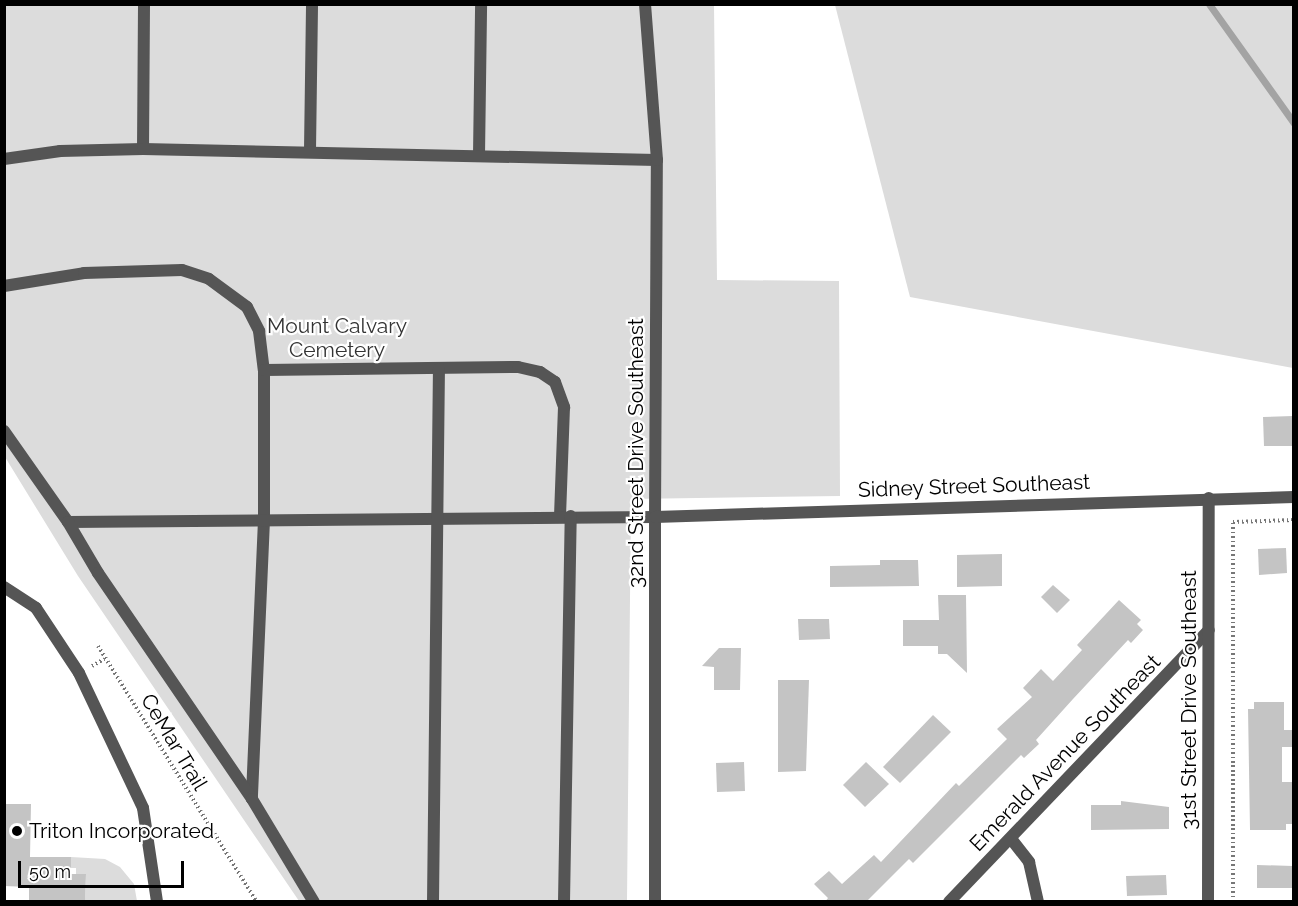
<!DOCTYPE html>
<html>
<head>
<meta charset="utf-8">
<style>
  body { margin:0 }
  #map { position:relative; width:1298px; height:906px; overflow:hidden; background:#fff; font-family:Raleway,sans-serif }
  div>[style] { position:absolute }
  .green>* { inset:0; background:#dcdcdc }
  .stream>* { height:7px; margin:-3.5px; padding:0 3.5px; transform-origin:3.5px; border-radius:3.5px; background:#a3a3a3 }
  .building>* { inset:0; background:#c4c4c4 }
  .path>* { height:4px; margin-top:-2px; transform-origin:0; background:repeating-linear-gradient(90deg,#777 0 1.5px,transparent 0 4.5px) }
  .service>* { height:12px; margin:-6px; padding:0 6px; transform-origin:6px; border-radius:6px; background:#555 }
  .minor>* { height:12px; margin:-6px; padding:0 6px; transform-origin:6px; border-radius:6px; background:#555 }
  .dots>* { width:16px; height:16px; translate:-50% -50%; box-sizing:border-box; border:3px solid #fff; border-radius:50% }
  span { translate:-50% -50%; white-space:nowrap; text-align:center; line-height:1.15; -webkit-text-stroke:4.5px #fff; paint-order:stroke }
  .park-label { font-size:21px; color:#333 }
  .street-label { font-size:21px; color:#000 }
  .poi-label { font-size:21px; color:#000 }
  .left { translate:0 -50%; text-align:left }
  .frame { position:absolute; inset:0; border:6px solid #000; pointer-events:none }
  .scale { position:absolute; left:18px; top:861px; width:166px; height:27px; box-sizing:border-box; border:3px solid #000; border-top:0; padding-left:8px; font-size:18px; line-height:21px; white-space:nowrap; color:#000; -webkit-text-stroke:4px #fff; paint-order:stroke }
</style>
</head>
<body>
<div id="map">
  <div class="green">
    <i style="clip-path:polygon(5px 5px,714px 5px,717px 280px,839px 281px,840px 496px,631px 499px,627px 901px,299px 901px,78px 576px,5px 457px)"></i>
    <i style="clip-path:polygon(835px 5px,1293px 5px,1293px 368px,910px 297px)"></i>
    <i style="clip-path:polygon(71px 857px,105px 859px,120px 867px,134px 884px,137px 901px,85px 901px,86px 874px,76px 874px,76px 868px,71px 868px)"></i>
  </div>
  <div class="stream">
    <i style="left:1209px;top:4px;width:146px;rotate:54.5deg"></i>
  </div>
  <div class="building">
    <i style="clip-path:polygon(1293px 416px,1293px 446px,1264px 446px,1263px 417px)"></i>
    <i style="clip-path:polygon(1286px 548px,1287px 573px,1259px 575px,1258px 549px)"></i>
    <i style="clip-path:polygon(1002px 554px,1002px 586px,957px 587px,957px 555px)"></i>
    <i style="clip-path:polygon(880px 560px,918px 560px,919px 586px,830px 587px,830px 566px,880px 565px)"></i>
    <i style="clip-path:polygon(1053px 585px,1070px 600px,1057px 613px,1041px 597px)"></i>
    <i style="clip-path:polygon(938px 595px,966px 595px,967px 673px,947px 654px,938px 654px,938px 646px,903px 646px,903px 620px,939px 620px)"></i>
    <i style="clip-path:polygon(1119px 600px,1141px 620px,1137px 624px,1143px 630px,1131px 643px,1128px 640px,1073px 699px,1036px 740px,1039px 744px,1024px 758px,1021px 755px,913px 863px,909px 859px,866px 902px,825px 902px,828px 898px,814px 884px,829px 871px,842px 884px,874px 855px,881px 862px,956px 783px,959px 786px,1007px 739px,997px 729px,1032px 697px,1023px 688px,1041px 669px,1053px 681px,1082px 650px,1077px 645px)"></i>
    <i style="clip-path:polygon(798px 619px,829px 619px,830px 639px,799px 640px)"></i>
    <i style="clip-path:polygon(719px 648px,741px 648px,740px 690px,714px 690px,714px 667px,702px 666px)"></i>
    <i style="clip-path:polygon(778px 680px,809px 680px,806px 771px,778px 772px)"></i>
    <i style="clip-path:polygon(1254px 702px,1284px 702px,1284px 730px,1293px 730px,1293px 747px,1282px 747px,1282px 782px,1293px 782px,1293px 824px,1286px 824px,1286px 830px,1250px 830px,1248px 709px,1254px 709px)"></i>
    <i style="clip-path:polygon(933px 715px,951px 732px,900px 783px,883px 767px)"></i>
    <i style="clip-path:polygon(744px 762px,745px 791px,717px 792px,716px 763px)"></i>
    <i style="clip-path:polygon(866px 762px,889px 784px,865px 807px,843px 785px)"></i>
    <i style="clip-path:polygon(1121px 801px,1169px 807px,1169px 829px,1091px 830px,1091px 805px,1121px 805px)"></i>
    <i style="clip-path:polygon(4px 804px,31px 804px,30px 857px,71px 857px,71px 874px,86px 874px,85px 902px,29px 902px,29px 887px,4px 886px)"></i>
    <i style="clip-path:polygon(1257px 865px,1293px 866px,1293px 888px,1257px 888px)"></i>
    <i style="clip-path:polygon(1166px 875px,1167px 895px,1127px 896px,1126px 876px)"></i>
  </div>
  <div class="path">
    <i style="left:98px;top:646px;width:301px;rotate:58.2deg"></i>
    <i style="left:92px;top:666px;width:14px;rotate:-30deg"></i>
    <i style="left:1233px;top:902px;width:380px;rotate:-90deg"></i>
    <i style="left:1233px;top:522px;width:61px;rotate:-1.9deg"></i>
  </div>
  <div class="service">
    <i style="left:143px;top:149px;width:145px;rotate:-89.6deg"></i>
    <i style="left:310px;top:150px;width:146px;rotate:-89.2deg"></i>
    <i style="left:479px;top:155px;width:151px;rotate:-89.2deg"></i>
    <i style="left:4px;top:159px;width:57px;rotate:-8.1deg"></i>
    <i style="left:60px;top:151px;width:83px;rotate:-1.4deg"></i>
    <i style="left:143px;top:149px;width:514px;rotate:1.23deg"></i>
    <i style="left:4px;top:286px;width:81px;rotate:-9.2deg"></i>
    <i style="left:84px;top:273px;width:98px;rotate:-1.8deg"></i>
    <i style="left:182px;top:270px;width:28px;rotate:18deg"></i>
    <i style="left:209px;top:279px;width:47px;rotate:36.4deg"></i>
    <i style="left:247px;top:307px;width:27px;rotate:63deg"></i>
    <i style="left:259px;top:331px;width:39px;rotate:83deg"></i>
    <i style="left:264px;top:370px;width:150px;rotate:90deg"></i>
    <i style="left:264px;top:520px;width:279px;rotate:92.5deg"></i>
    <i style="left:264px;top:370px;width:254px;rotate:-0.7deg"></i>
    <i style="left:518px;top:367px;width:23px;rotate:13deg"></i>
    <i style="left:540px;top:372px;width:18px;rotate:34deg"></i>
    <i style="left:555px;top:382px;width:27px;rotate:70deg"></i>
    <i style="left:564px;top:407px;width:109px;rotate:92.1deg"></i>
    <i style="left:4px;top:431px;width:111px;rotate:54.9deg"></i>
    <i style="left:68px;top:522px;width:587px;rotate:-0.49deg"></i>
    <i style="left:655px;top:517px;width:357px;rotate:-89.7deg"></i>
    <i style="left:657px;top:160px;width:156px;rotate:-94.4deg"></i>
    <i style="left:68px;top:522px;width:59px;rotate:59.5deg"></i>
    <i style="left:98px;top:573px;width:273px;rotate:55.7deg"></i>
    <i style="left:252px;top:799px;width:120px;rotate:59deg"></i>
    <i style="left:1012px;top:840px;width:28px;rotate:52deg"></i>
    <i style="left:1029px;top:862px;width:41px;rotate:77.3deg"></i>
    <i style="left:433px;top:902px;width:533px;rotate:-89.36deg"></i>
    <i style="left:564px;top:902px;width:386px;rotate:-89deg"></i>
  </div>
  <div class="minor">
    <i style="left:4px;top:587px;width:38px;rotate:33deg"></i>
    <i style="left:36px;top:608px;width:78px;rotate:56.5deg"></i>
    <i style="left:79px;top:673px;width:149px;rotate:64.6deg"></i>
    <i style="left:143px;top:808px;width:95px;rotate:81.5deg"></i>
    <i style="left:655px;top:902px;width:385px;rotate:-90deg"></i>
    <i style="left:655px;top:517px;width:639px;rotate:-1.79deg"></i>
    <i style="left:949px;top:902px;width:376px;rotate:-46.3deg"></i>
    <i style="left:1208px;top:902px;width:404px;rotate:-89.9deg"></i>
  </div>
  <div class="dots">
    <i style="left:17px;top:831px;background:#000"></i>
  </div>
  <div class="park-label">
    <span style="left:337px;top:338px">Mount Calvary<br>Cemetery</span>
  </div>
  <div class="street-label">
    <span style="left:636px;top:453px;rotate:-90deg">32nd Street Drive Southeast</span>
    <span style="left:974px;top:486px;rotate:-2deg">Sidney Street Southeast</span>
    <span style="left:1189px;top:700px;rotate:-90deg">31st Street Drive Southeast</span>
    <span style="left:174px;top:742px;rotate:59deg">CeMar Trail</span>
    <span style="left:1065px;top:753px;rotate:-46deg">Emerald Avenue Southeast</span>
  </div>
  <div class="poi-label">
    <span class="left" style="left:29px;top:831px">Triton Incorporated</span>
  </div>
  <div class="frame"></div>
  <div class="scale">50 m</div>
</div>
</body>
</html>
